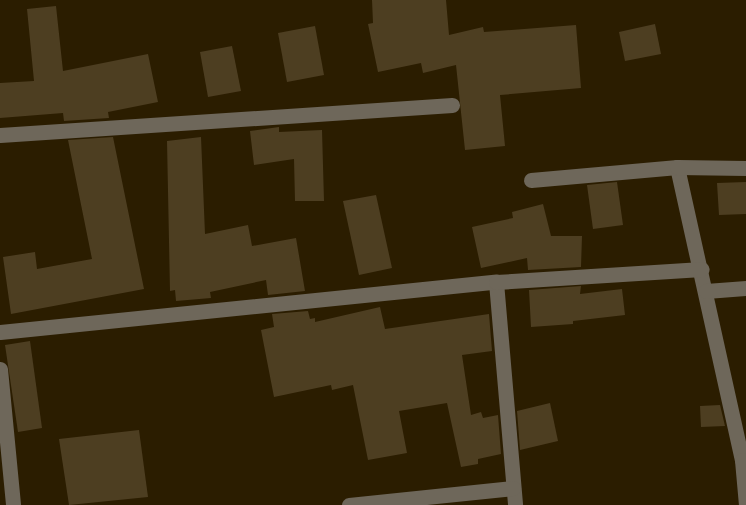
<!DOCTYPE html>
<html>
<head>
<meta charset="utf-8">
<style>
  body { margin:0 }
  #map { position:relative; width:746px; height:505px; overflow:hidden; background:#2b1d00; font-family:Montserrat,sans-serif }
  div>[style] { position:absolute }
  .building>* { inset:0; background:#4d3e21 }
  .street>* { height:15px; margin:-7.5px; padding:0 7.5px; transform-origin:7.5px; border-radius:7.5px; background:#6e675a }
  span { translate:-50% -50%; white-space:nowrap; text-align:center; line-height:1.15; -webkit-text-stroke:6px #211400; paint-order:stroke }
</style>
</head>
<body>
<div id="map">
  <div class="building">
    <i style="clip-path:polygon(372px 0,446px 0,449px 35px,483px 27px,484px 32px,576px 25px,581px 88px,500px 95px,505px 146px,465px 150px,456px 65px,423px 73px,421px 63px,378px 72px,368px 24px,373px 23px)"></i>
    <i style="clip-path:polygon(56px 6px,63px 71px,148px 54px,158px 102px,108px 112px,109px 118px,64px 121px,63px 113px,0 118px,0 83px,34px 81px,27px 9px)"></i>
    <i style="clip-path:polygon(655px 24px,661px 54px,625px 61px,619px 32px)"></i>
    <i style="clip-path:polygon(315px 26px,324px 75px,287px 82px,278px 33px)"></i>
    <i style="clip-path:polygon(232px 46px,241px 91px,208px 97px,200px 52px)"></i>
    <i style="clip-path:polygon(279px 127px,279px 132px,322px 130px,324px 201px,295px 201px,294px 159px,254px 165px,250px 131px)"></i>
    <i style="clip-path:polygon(113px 137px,144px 289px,11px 314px,3px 257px,35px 252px,37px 269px,92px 259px,68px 140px)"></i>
    <i style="clip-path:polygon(201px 137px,205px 234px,248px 225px,252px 246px,296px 238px,305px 291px,268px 295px,266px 280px,210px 292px,211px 298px,176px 301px,175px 290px,170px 291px,167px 141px)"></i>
    <i style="clip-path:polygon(617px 182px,623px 225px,593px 229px,587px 185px)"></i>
    <i style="clip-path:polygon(746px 182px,746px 214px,719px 215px,717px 183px)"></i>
    <i style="clip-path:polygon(376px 195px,392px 268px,359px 275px,343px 201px)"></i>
    <i style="clip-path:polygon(543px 204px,551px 236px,582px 236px,581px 267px,528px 270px,527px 258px,481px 268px,472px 227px,513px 218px,512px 212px)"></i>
    <i style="clip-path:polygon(581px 286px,580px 294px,622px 289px,625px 315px,573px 321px,573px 324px,531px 327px,529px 290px)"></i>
    <i style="clip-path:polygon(380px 307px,385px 329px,489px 314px,492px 351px,462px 355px,471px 415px,481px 412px,483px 418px,498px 415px,501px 454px,478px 459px,478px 464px,461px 467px,447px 403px,399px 411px,407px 453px,368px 460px,353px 385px,332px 390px,331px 385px,274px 397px,261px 330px,274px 327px,272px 314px,308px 311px,310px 319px,315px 318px,315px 322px)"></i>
    <i style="clip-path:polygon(30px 341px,42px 428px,18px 432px,5px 345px)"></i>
    <i style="clip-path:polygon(550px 403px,558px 441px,520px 450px,517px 411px)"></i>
    <i style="clip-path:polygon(720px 405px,725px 426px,701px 427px,700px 406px)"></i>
    <i style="clip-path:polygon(139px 430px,148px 497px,69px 505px,59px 439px)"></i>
  </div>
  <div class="street">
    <i style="left:0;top:135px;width:453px;rotate:-3.8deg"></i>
    <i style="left:677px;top:167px;width:300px;rotate:77.5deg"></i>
    <i style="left:742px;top:460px;width:45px;rotate:84.9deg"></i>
    <i style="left:531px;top:180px;width:147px;rotate:-5.1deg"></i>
    <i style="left:677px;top:167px;width:69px;rotate:0.8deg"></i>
    <i style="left:496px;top:282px;width:224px;rotate:85.1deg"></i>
    <i style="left:706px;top:291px;width:40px;rotate:-4.3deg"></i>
    <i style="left:0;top:332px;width:499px;rotate:-5.8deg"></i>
    <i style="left:496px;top:282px;width:206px;rotate:-3.6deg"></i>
    <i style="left:0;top:369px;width:137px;rotate:84.5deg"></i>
    <i style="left:349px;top:505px;width:165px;rotate:-5.9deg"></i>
  </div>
</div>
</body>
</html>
